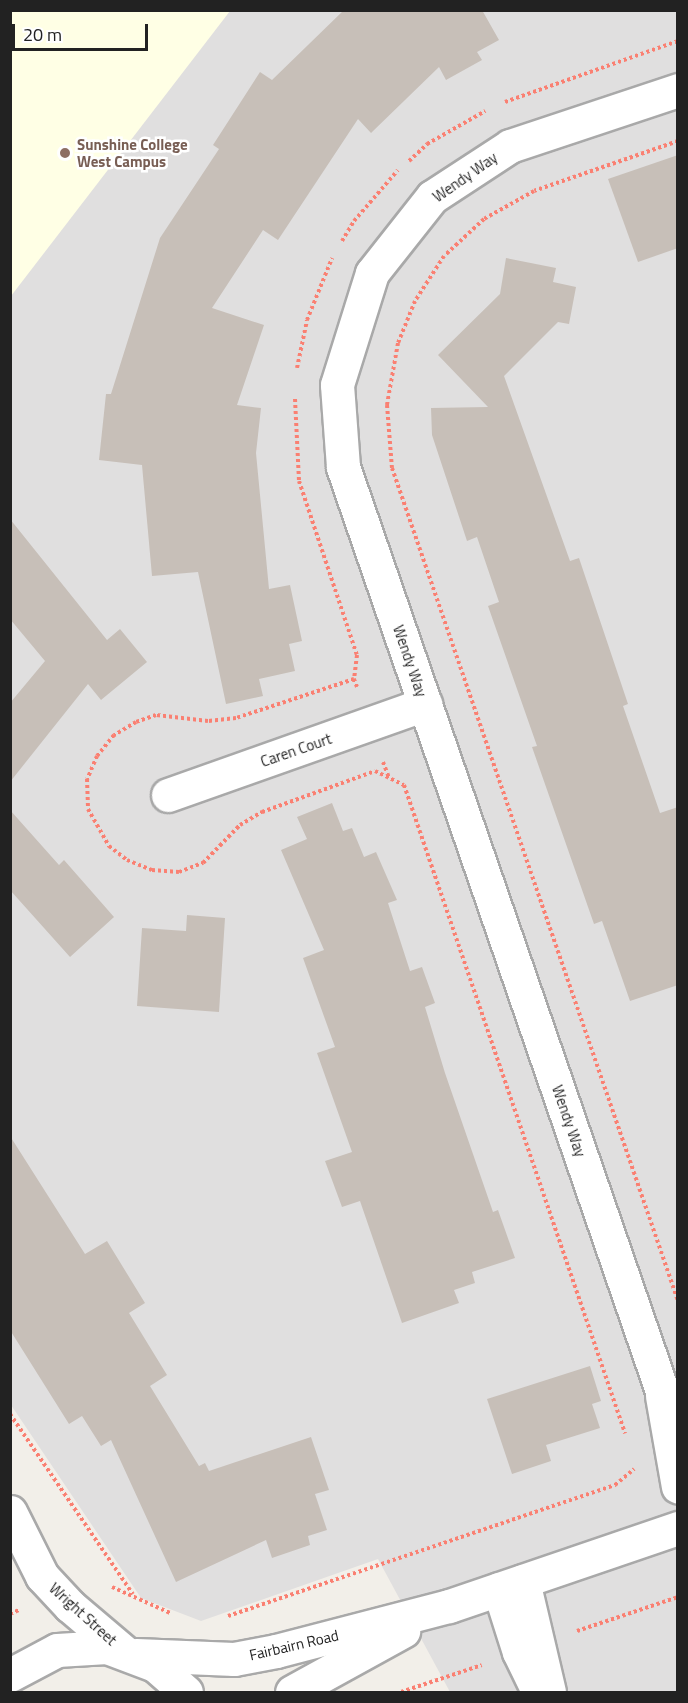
<!DOCTYPE html>
<html>
<head>
<meta charset="utf-8">
<style>
  body { margin:0 }
  #map { position:relative; width:688px; height:1703px; overflow:hidden; background:#f2efe9; font-family:"Titillium Web",sans-serif }
  div>[style] { position:absolute }
  .residential>* { inset:0; background:#e0dfdf }
  .education>* { inset:0; background:#ffffe5 }
  .building>* { inset:0; background:#c7bfb8 }
  .path>* { height:4px; margin-top:-2px; transform-origin:0; background:repeating-linear-gradient(90deg,#fa8072 0 3px,transparent 0 6px) }
  .roads { filter:drop-shadow(2px 0 #a9a9a9) drop-shadow(-2px 0 #a9a9a9) drop-shadow(0 2px #a9a9a9) drop-shadow(0 -2px #a9a9a9) }
  .minor>* { height:33px; margin:-16.5px; padding:0 16.5px; transform-origin:16.5px; border-radius:16.5px; background:#fff }
  .tertiary>* { height:33px; margin:-16.5px; padding:0 16.5px; transform-origin:16.5px; border-radius:16.5px; background:#fff }
  .dots>* { width:16px; height:16px; translate:-50% -50%; box-sizing:border-box; border:3px solid #fff; border-radius:50% }
  span { translate:-50% -50%; white-space:nowrap; text-align:center; line-height:1.15; -webkit-text-stroke:5px #fff; paint-order:stroke }
  .education-label { font-size:15px; color:#785e54; font-weight:700 }
  .left { translate:0 -50%; text-align:left }
  .street-label { font-size:15px; color:#222 }
  .frame { position:absolute; inset:0; border:12px solid #222; pointer-events:none }
  .scale { position:absolute; left:12px; top:24px; width:136px; height:27px; box-sizing:border-box; border:3px solid #222; border-top:0; padding-left:8px; font-size:18px; line-height:21px; white-space:nowrap; color:#222; -webkit-text-stroke:4px #fff; paint-order:stroke }
</style>
</head>
<body>
<div id="map">
  <div class="residential">
    <i style="clip-path:polygon(10px 11px,677px 11px,677px 1692px,450px 1692px,378px 1559px,201px 1621px,141px 1598px,11px 1405px)"></i>
  </div>
  <div class="education">
    <i style="clip-path:polygon(11px 10px,230px 11px,11px 296px,10px 11px)"></i>
  </div>
  <div class="building">
    <i style="clip-path:polygon(344px 10px,482px 10px,499px 40px,477px 52px,482px 60px,446px 80px,439px 67px,371px 133px,358px 119px,278px 240px,263px 230px,212px 308px,264px 325px,237px 405px,261px 408px,256px 453px,269px 589px,290px 585px,302px 641px,289px 644px,295px 671px,259px 679px,263px 696px,226px 704px,198px 572px,152px 576px,142px 465px,99px 460px,106px 394px,111px 394px,160px 238px,219px 149px,213px 145px,260px 72px,272px 80px)"></i>
    <i style="clip-path:polygon(678px 155px,678px 248px,638px 262px,608px 179px)"></i>
    <i style="clip-path:polygon(506px 258px,556px 268px,553px 282px,576px 287px,569px 324px,558px 322px,504px 376px,570px 561px,579px 558px,628px 704px,623px 706px,660px 813px,678px 807px,678px 985px,630px 1001px,602px 921px,594px 924px,532px 747px,537px 746px,488px 606px,499px 602px,477px 537px,467px 541px,432px 435px,431px 408px,488px 407px,438px 355px,500px 294px)"></i>
    <i style="clip-path:polygon(10px 519px,107px 640px,120px 629px,147px 662px,101px 700px,88px 684px,10px 782px,10px 703px,45px 661px,10px 619px)"></i>
    <i style="clip-path:polygon(332px 803px,343px 831px,352px 828px,364px 857px,376px 852px,397px 900px,388px 903px,410px 971px,422px 967px,435px 1003px,425px 1007px,445px 1073px,493px 1212px,498px 1210px,515px 1258px,472px 1272px,475px 1283px,454px 1290px,459px 1303px,402px 1323px,360px 1201px,342px 1207px,325px 1161px,352px 1152px,317px 1053px,335px 1047px,303px 958px,324px 950px,281px 850px,307px 839px,297px 817px)"></i>
    <i style="clip-path:polygon(10px 810px,59px 865px,64px 860px,114px 917px,70px 957px,10px 890px)"></i>
    <i style="clip-path:polygon(187px 915px,225px 918px,219px 1012px,137px 1006px,142px 928px,186px 931px)"></i>
    <i style="clip-path:polygon(10px 1136px,85px 1254px,107px 1241px,145px 1303px,129px 1313px,167px 1375px,150px 1386px,199px 1466px,205px 1463px,209px 1471px,311px 1437px,329px 1490px,315px 1494px,327px 1530px,308px 1536px,310px 1545px,272px 1558px,266px 1540px,176px 1582px,111px 1440px,101px 1446px,82px 1416px,69px 1424px,10px 1330px)"></i>
    <i style="clip-path:polygon(590px 1366px,601px 1401px,592px 1404px,600px 1428px,546px 1445px,551px 1461px,512px 1474px,487px 1399px)"></i>
  </div>
  <div class="path">
    <i style="left:505px;top:102px;width:183px;rotate:-19.4deg"></i>
    <i style="left:678px;top:141px;width:152px;rotate:160.9deg"></i>
    <i style="left:534px;top:191px;width:57px;rotate:150.8deg"></i>
    <i style="left:484px;top:219px;width:54px;rotate:137.2deg"></i>
    <i style="left:444px;top:256px;width:54px;rotate:122.8deg"></i>
    <i style="left:415px;top:301px;width:45px;rotate:112deg"></i>
    <i style="left:398px;top:343px;width:63px;rotate:100.1deg"></i>
    <i style="left:387px;top:405px;width:63px;rotate:85.5deg"></i>
    <i style="left:392px;top:468px;width:881px;rotate:71.05deg"></i>
    <i style="left:409px;top:161px;width:25px;rotate:-43deg"></i>
    <i style="left:427px;top:144px;width:67px;rotate:-29.6deg"></i>
    <i style="left:342px;top:241px;width:23px;rotate:-59deg"></i>
    <i style="left:354px;top:221px;width:67px;rotate:-49.2deg"></i>
    <i style="left:297px;top:368px;width:49px;rotate:-78.2deg"></i>
    <i style="left:307px;top:320px;width:67px;rotate:-68deg"></i>
    <i style="left:295px;top:399px;width:82px;rotate:87.2deg"></i>
    <i style="left:299px;top:481px;width:183px;rotate:71.6deg"></i>
    <i style="left:357px;top:655px;width:24px;rotate:97deg"></i>
    <i style="left:357px;top:687px;width:9px;rotate:-111deg"></i>
    <i style="left:354px;top:679px;width:124px;rotate:161.7deg"></i>
    <i style="left:236px;top:718px;width:28px;rotate:174deg"></i>
    <i style="left:208px;top:721px;width:52px;rotate:-173.4deg"></i>
    <i style="left:156px;top:715px;width:21px;rotate:161deg"></i>
    <i style="left:136px;top:722px;width:26px;rotate:149deg"></i>
    <i style="left:114px;top:735px;width:27px;rotate:129deg"></i>
    <i style="left:97px;top:756px;width:25px;rotate:113deg"></i>
    <i style="left:87px;top:779px;width:30px;rotate:88deg"></i>
    <i style="left:88px;top:809px;width:43px;rotate:60.4deg"></i>
    <i style="left:109px;top:846px;width:23px;rotate:38deg"></i>
    <i style="left:127px;top:860px;width:27px;rotate:22deg"></i>
    <i style="left:152px;top:870px;width:27px;rotate:4deg"></i>
    <i style="left:179px;top:872px;width:26px;rotate:-21deg"></i>
    <i style="left:203px;top:863px;width:53px;rotate:-45.8deg"></i>
    <i style="left:240px;top:825px;width:26px;rotate:-31deg"></i>
    <i style="left:262px;top:812px;width:120px;rotate:-19.9deg"></i>
    <i style="left:375px;top:771px;width:32px;rotate:26deg"></i>
    <i style="left:404px;top:785px;width:685px;rotate:71.17deg"></i>
    <i style="left:383px;top:762px;width:17px;rotate:69deg"></i>
    <i style="left:10px;top:1414px;width:218px;rotate:55.7deg"></i>
    <i style="left:112px;top:1587px;width:64px;rotate:24.1deg"></i>
    <i style="left:10px;top:1614px;width:10px;rotate:-24deg"></i>
    <i style="left:228px;top:1616px;width:409px;rotate:-18.7deg"></i>
    <i style="left:615px;top:1485px;width:25px;rotate:-40deg"></i>
    <i style="left:577px;top:1631px;width:107px;rotate:-18.6deg"></i>
    <i style="left:401px;top:1692px;width:85px;rotate:-18.4deg"></i>
  </div>
  <div class="roads">
    <div class="minor">
      <i style="left:678px;top:90px;width:177px;rotate:161.6deg"></i>
      <i style="left:510px;top:146px;width:93px;rotate:146.8deg"></i>
      <i style="left:432px;top:197px;width:97px;rotate:128.3deg"></i>
      <i style="left:372px;top:273px;width:117px;rotate:107.4deg"></i>
      <i style="left:337px;top:385px;width:82px;rotate:85.8deg"></i>
      <i style="left:343px;top:467px;width:978px;rotate:70.95deg"></i>
      <i style="left:662px;top:1391px;width:33px;rotate:61deg"></i>
      <i style="left:168px;top:795px;width:273px;rotate:-19.5deg"></i>
      <i style="left:662px;top:1396px;width:92px;rotate:80deg"></i>
      <i style="left:523px;top:1581px;width:114px;rotate:76.8deg"></i>
      <i style="left:499px;top:1589px;width:66px;rotate:72.4deg"></i>
      <i style="left:519px;top:1652px;width:43px;rotate:64deg"></i>
    </div>
    <div class="tertiary">
      <i style="left:10px;top:1512px;width:72px;rotate:63.4deg"></i>
      <i style="left:42px;top:1576px;width:41px;rotate:47deg"></i>
      <i style="left:70px;top:1606px;width:70px;rotate:40.3deg"></i>
      <i style="left:136px;top:1655px;width:98px;rotate:2.3deg"></i>
      <i style="left:234px;top:1659px;width:43px;rotate:-10.8deg"></i>
      <i style="left:276px;top:1651px;width:179px;rotate:-14.6deg"></i>
      <i style="left:449px;top:1606px;width:242px;rotate:-18.8deg"></i>
      <i style="left:10px;top:1675px;width:53px;rotate:-28deg"></i>
      <i style="left:57px;top:1650px;width:50px;rotate:-3.4deg"></i>
      <i style="left:107px;top:1647px;width:51px;rotate:20.6deg"></i>
      <i style="left:155px;top:1665px;width:41px;rotate:41.1deg"></i>
      <i style="left:292px;top:1692px;width:127px;rotate:-28.8deg"></i>
    </div>
  </div>
  <div class="dots">
    <i style="left:65px;top:153px;background:#8d6e63"></i>
  </div>
  <div class="education-label">
    <span class="left" style="left:77px;top:153px">Sunshine College<br>West Campus</span>
  </div>
  <div class="street-label">
    <span style="left:465px;top:177px;rotate:-35deg">Wendy Way</span>
    <span style="left:410px;top:661px;rotate:71deg">Wendy Way</span>
    <span style="left:296px;top:750px;rotate:-19deg">Caren Court</span>
    <span style="left:569px;top:1121px;rotate:71deg">Wendy Way</span>
    <span style="left:83px;top:1614px;rotate:42deg">Wright Street</span>
    <span style="left:294px;top:1645px;rotate:-13deg">Fairbairn Road</span>
  </div>
  <div class="frame"></div>
  <div class="scale">20 m</div>
</div>
</body>
</html>
